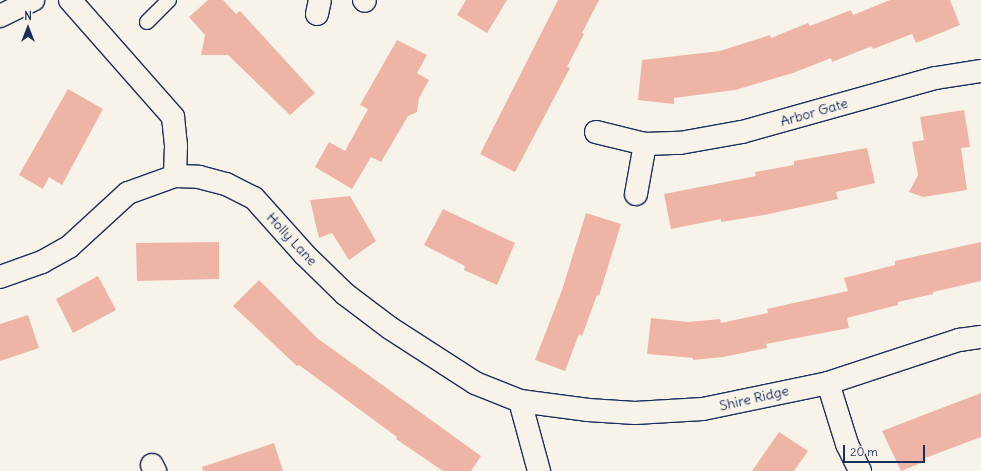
<!DOCTYPE html>
<html>
<head>
<meta charset="utf-8">
<style>
  body { margin:0 }
  #map { position:relative; width:981px; height:471px; overflow:hidden; background:#f7f3e8; font-family:Delius,sans-serif }
  div>[style] { position:absolute }
  .building>* { inset:0; background:#eeb5a7 }
  .roads { filter:drop-shadow(1px 0 #1b2f5e) drop-shadow(-1px 0 #1b2f5e) drop-shadow(0 1px #1b2f5e) drop-shadow(0 -1px #1b2f5e) }
  .lane>* { height:14px; margin:-7px; padding:0 7px; transform-origin:7px; border-radius:7px; background:#f7f3e8 }
  .street>* { height:22px; margin:-11px; padding:0 11px; transform-origin:11px; border-radius:11px; background:#f7f3e8 }
  span { translate:-50% -50%; white-space:nowrap; text-align:center; line-height:1.15; -webkit-text-stroke:3px #f7f3e8; paint-order:stroke }
  .street-label { font-size:14px; color:#1b2f5e }
  .north { position:absolute; left:8px; top:8px; width:40px; height:40px; -webkit-text-stroke:3px #f7f3e8; paint-order:stroke; rotate:0deg; font-size:11px; font-weight:700; line-height:16px; text-align:center; color:#1b2f5e }
  .north::after { content:''; display:block; margin:auto; width:14px; height:18px; background:#1b2f5e; clip-path:polygon(50% 0,100% 100%,50% 72%,0 100%) }
  .scale { position:absolute; left:843px; top:445px; width:82px; height:18px; box-sizing:border-box; border:2px solid #1b2f5e; border-top:0; padding-left:5px; font-size:12px; line-height:14px; white-space:nowrap; color:#1b2f5e; -webkit-text-stroke:3px #f7f3e8; paint-order:stroke }
</style>
</head>
<body>
<div id="map">
  <div class="building">
    <i style="clip-path:polygon(208px 0,223px 0,236px 14px,240px 11px,315px 93px,290px 115px,228px 55px,201px 55px,205px 35px,189px 17px)"></i>
    <i style="clip-path:polygon(466px 0,507px 0,487px 33px,457px 15px)"></i>
    <i style="clip-path:polygon(558px 0,599px 0,582px 33px,584px 34px,567px 67px,570px 68px,515px 172px,480px 154px)"></i>
    <i style="clip-path:polygon(890px 0,950px 0,960px 25px,916px 43px,912px 34px,873px 49px,872px 46px,832px 62px,831px 58px,793px 73px,735px 90px,674px 98px,674px 104px,638px 100px,642px 60px,720px 51px,770px 35px,771px 38px,808px 23px,810px 26px,851px 10px,853px 15px)"></i>
    <i style="clip-path:polygon(397px 40px,427px 55px,417px 73px,429px 80px,419px 98px,417px 112px,408px 116px,381px 162px,371px 157px,352px 189px,315px 167px,329px 142px,345px 151px,368px 109px,360px 105px)"></i>
    <i style="clip-path:polygon(68px 89px,103px 109px,62px 185px,49px 177px,43px 189px,19px 175px)"></i>
    <i style="clip-path:polygon(964px 110px,970px 147px,961px 148px,967px 190px,923px 197px,909px 192px,918px 175px,912px 142px,924px 140px,920px 117px)"></i>
    <i style="clip-path:polygon(867px 148px,875px 183px,836px 192px,838px 199px,764px 215px,721px 222px,721px 219px,671px 229px,664px 194px,756px 176px,755px 172px,794px 165px,794px 161px)"></i>
    <i style="clip-path:polygon(350px 196px,376px 241px,349px 260px,332px 233px,319px 238px,310px 200px)"></i>
    <i style="clip-path:polygon(443px 209px,515px 243px,497px 285px,464px 270px,465px 266px,424px 245px)"></i>
    <i style="clip-path:polygon(586px 213px,621px 224px,599px 296px,597px 295px,582px 336px,579px 334px,565px 371px,535px 360px,562px 290px)"></i>
    <i style="clip-path:polygon(219px 242px,219px 279px,137px 281px,136px 243px)"></i>
    <i style="clip-path:polygon(981px 242px,981px 281px,933px 292px,933px 294px,898px 302px,898px 305px,847px 318px,849px 328px,766px 344px,767px 348px,723px 357px,693px 360px,693px 358px,647px 354px,651px 318px,688px 322px,720px 319px,721px 323px,768px 313px,767px 309px,848px 291px,844px 278px,895px 265px,895px 261px)"></i>
    <i style="clip-path:polygon(98px 276px,116px 310px,73px 333px,56px 299px)"></i>
    <i style="clip-path:polygon(259px 280px,317px 338px,481px 456px,471px 471px,443px 471px,396px 439px,397px 437px,299px 365px,297px 366px,233px 306px)"></i>
    <i style="clip-path:polygon(28px 315px,39px 348px,0 361px,0 324px)"></i>
    <i style="clip-path:polygon(981px 393px,981px 437px,925px 458px,926px 461px,901px 471px,882px 431px)"></i>
    <i style="clip-path:polygon(779px 432px,808px 451px,794px 471px,752px 471px)"></i>
    <i style="clip-path:polygon(274px 443px,283px 471px,203px 471px,202px 467px)"></i>
  </div>
  <div class="roads">
    <div class="lane">
      <i style="left:147px;top:22px;width:31px;rotate:-45deg"></i>
    </div>
    <div class="street">
      <i style="left:70px;top:0;width:156px;rotate:48.6deg"></i>
      <i style="left:173px;top:117px;width:29px;rotate:84deg"></i>
      <i style="left:176px;top:146px;width:30px;rotate:92deg"></i>
      <i style="left:364px;top:0;width:1px;rotate:45deg"></i>
      <i style="left:317px;top:14px;width:14px;rotate:-78deg"></i>
      <i style="left:0;top:16px;width:37px;rotate:-26deg"></i>
      <i style="left:596px;top:132px;width:50px;rotate:13.8deg"></i>
      <i style="left:645px;top:144px;width:35px;rotate:-2deg"></i>
      <i style="left:680px;top:143px;width:63px;rotate:-10.1deg"></i>
      <i style="left:742px;top:132px;width:201px;rotate:-15.6deg"></i>
      <i style="left:936px;top:78px;width:46px;rotate:-8.8deg"></i>
      <i style="left:636px;top:194px;width:51px;rotate:-79.8deg"></i>
      <i style="left:0;top:277px;width:45px;rotate:-19.7deg"></i>
      <i style="left:42px;top:262px;width:31px;rotate:-29deg"></i>
      <i style="left:69px;top:247px;width:80px;rotate:-42.5deg"></i>
      <i style="left:128px;top:193px;width:50px;rotate:-19.9deg"></i>
      <i style="left:175px;top:176px;width:24px;rotate:2deg"></i>
      <i style="left:199px;top:177px;width:28px;rotate:15deg"></i>
      <i style="left:226px;top:184px;width:31px;rotate:27deg"></i>
      <i style="left:254px;top:198px;width:76px;rotate:48.2deg"></i>
      <i style="left:305px;top:255px;width:56px;rotate:44.3deg"></i>
      <i style="left:345px;top:294px;width:56px;rotate:37.1deg"></i>
      <i style="left:390px;top:328px;width:101px;rotate:32.9deg"></i>
      <i style="left:475px;top:383px;width:48px;rotate:21.8deg"></i>
      <i style="left:520px;top:401px;width:69px;rotate:7.5deg"></i>
      <i style="left:588px;top:410px;width:47px;rotate:3.7deg"></i>
      <i style="left:635px;top:413px;width:68px;rotate:-3.4deg"></i>
      <i style="left:703px;top:409px;width:128px;rotate:-11.7deg"></i>
      <i style="left:828px;top:383px;width:138px;rotate:-18.2deg"></i>
      <i style="left:959px;top:340px;width:22px;rotate:-8deg"></i>
      <i style="left:828px;top:383px;width:64px;rotate:72.7deg"></i>
      <i style="left:847px;top:444px;width:30px;rotate:64deg"></i>
      <i style="left:520px;top:401px;width:73px;rotate:74.8deg"></i>
      <i style="left:152px;top:465px;width:7px;rotate:63deg"></i>
    </div>
  </div>
  <div class="street-label">
    <span style="left:814px;top:112px;rotate:-16deg">Arbor Gate</span>
    <span style="left:292px;top:239px;rotate:47deg">Holly Lane</span>
    <span style="left:754px;top:398px;rotate:-13deg">Shire Ridge</span>
  </div>
  <div class="north">N</div>
  <div class="scale">20 m</div>
</div>
</body>
</html>
